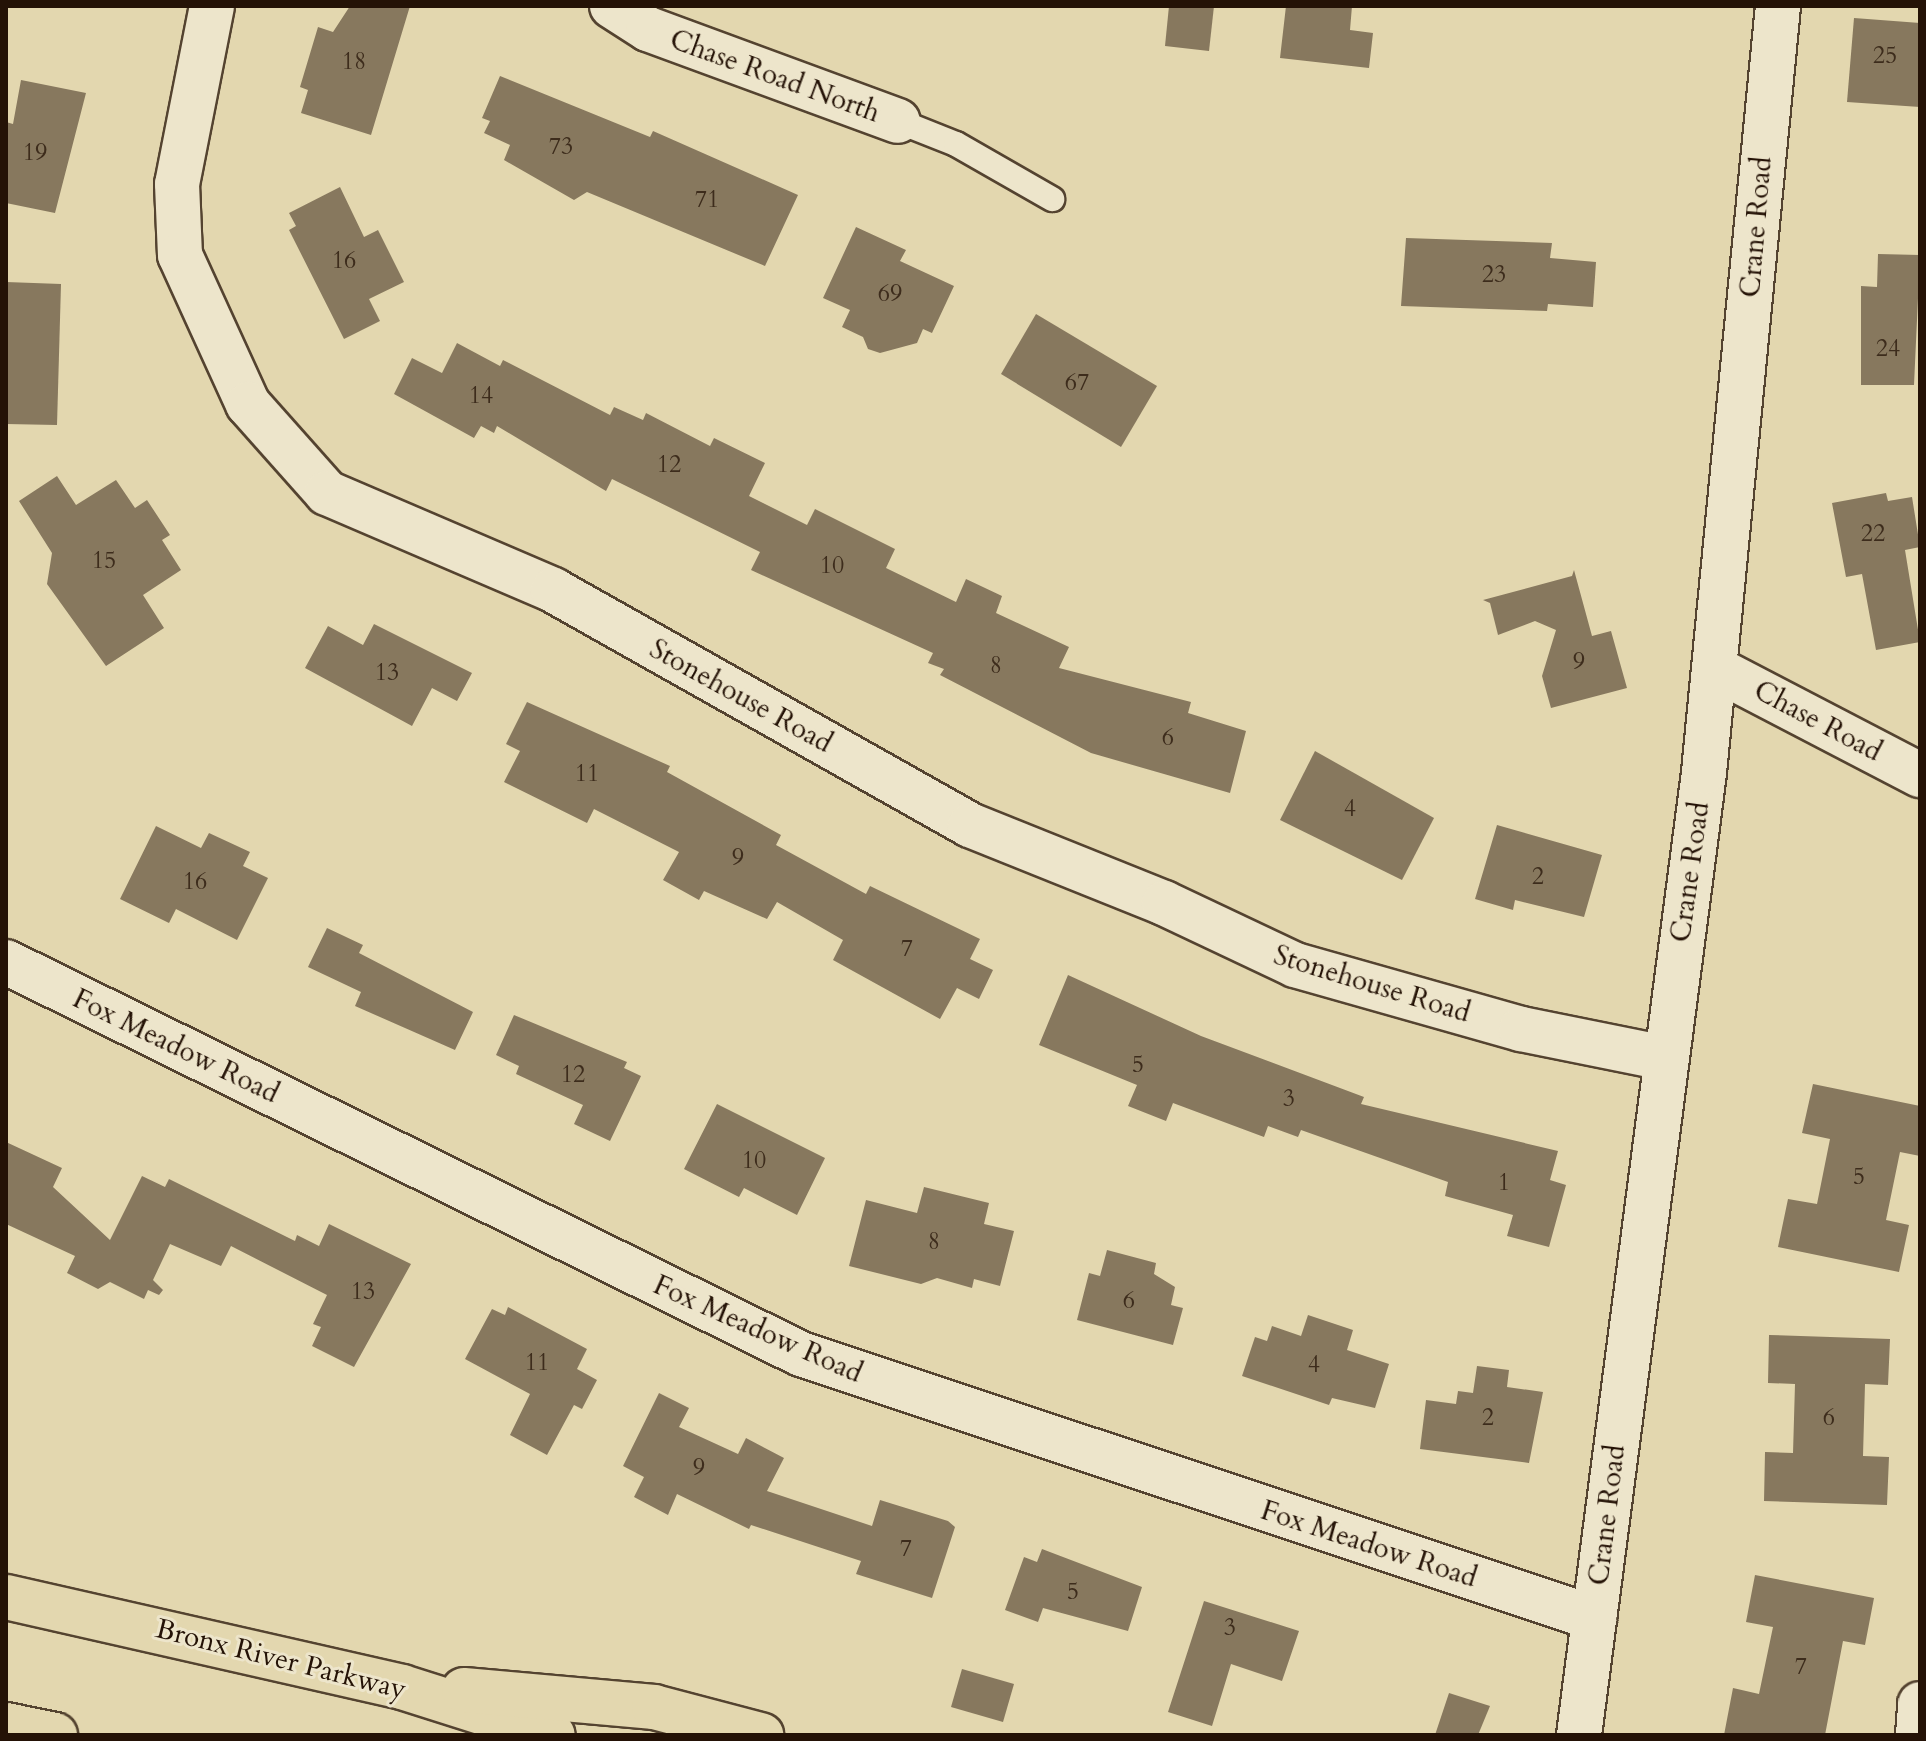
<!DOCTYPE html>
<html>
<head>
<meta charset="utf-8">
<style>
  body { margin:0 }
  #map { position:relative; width:1926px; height:1741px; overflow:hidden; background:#e3d7af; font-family:Cardo,serif }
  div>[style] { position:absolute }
  .building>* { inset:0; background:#87785e }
  .roads { filter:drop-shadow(2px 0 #544330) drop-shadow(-2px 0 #544330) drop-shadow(0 2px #544330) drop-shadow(0 -2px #544330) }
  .service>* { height:24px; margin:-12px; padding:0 12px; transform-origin:12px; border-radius:12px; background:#ede5cb }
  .minor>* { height:44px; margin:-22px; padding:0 22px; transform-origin:22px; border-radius:22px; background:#ede5cb }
  .tertiary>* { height:44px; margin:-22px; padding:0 22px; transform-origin:22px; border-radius:22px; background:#ede5cb }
  .trunk>* { height:44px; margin:-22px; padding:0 22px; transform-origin:22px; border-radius:22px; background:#e3d7af }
  span { translate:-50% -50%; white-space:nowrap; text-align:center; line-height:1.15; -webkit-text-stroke:6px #ede5cb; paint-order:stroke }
  .number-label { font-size:24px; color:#3d2c1c }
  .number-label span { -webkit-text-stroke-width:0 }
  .street-label { font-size:28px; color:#241206 }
  .frame { position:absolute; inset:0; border:8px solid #241206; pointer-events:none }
</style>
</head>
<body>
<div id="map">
  <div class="building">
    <i style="clip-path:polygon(350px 6px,410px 6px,371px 135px,301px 113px,308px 90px,300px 87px,318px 27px,333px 32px)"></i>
    <i style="clip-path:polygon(1169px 6px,1214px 6px,1209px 51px,1165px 46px)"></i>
    <i style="clip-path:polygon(1286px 6px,1352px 6px,1350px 30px,1373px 33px,1369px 68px,1280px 58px)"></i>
    <i style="clip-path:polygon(1854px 18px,1920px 23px,1920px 107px,1847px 102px)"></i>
    <i style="clip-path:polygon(500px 76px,650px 137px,653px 131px,798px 195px,765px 266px,587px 192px,574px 200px,504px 160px,510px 145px,484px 133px,490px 121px,482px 118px)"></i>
    <i style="clip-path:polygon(21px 80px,86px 93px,55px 213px,6px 203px,6px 122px,13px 124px)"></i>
    <i style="clip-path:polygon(340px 187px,364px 237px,378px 230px,404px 282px,369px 299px,380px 321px,344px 339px,289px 230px,296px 226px,289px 213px)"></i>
    <i style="clip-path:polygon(856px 227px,906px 250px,900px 261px,954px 286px,932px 333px,923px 329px,917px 343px,880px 353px,868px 349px,863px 337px,842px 327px,850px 310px,823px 298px)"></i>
    <i style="clip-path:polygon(1406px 238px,1552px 243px,1550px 258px,1596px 262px,1593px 307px,1548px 304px,1547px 311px,1401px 306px)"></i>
    <i style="clip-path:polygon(1878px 254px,1920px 255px,1914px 385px,1861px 385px,1861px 286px,1877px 287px)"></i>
    <i style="clip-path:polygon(6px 282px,61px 284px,57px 425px,6px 424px)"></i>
    <i style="clip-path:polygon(1036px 314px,1157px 386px,1121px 447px,1001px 374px)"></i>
    <i style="clip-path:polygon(457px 343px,500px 366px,503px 360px,610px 415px,614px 407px,643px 420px,646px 413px,710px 446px,714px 438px,765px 463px,749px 496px,807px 525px,815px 509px,895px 549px,886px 568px,956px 602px,966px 579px,1002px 596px,996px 613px,1069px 647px,1059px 668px,1191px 702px,1188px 713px,1246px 731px,1230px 793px,1091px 753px,940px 675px,944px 669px,928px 663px,933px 653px,751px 570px,760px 552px,612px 479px,606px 491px,497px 426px,494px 433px,481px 426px,474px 438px,394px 394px,412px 358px,442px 373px)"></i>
    <i style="clip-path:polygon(57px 476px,76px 505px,116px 480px,135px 508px,147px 500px,170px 535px,162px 540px,181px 570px,143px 595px,164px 628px,106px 666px,47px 584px,52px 553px,19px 501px)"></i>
    <i style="clip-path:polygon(1886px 493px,1888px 501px,1912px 497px,1920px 547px,1905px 550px,1920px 642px,1876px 650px,1862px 574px,1846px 577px,1832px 503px)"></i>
    <i style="clip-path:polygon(1574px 570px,1592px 636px,1611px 631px,1627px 688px,1551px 708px,1542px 676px,1556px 630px,1535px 621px,1498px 635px,1490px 603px,1483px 600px,1572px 576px)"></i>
    <i style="clip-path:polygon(374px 624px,472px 673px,457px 701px,432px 688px,412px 726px,305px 668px,328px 626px,363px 645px)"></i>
    <i style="clip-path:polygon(527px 702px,670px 766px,667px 772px,781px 835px,776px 845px,866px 894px,870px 886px,980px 939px,970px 959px,993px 970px,979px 999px,957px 988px,940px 1019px,833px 960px,843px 940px,777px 902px,767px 919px,704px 891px,699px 900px,663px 880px,679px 852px,594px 809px,587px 823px,504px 782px,520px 751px,506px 744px)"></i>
    <i style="clip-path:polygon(1315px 751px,1434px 818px,1402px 880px,1280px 820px)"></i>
    <i style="clip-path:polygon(1497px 825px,1602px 855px,1584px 917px,1515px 900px,1513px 910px,1475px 899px)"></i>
    <i style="clip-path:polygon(156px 826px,201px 848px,209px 833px,250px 852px,243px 866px,268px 878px,237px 940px,176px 909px,169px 923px,120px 899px)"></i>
    <i style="clip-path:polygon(327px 928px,363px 945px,359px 953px,473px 1012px,455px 1050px,355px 1006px,361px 992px,308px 967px)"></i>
    <i style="clip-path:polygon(1068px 975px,1201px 1036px,1364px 1097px,1361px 1104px,1558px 1151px,1550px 1180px,1566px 1185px,1549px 1247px,1507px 1236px,1513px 1215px,1445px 1196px,1448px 1182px,1301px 1130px,1298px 1137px,1268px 1126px,1264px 1137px,1173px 1103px,1166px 1121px,1128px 1106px,1137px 1085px,1039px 1045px)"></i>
    <i style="clip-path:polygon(514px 1015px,627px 1062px,624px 1068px,641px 1076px,610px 1141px,574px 1124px,583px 1105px,516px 1074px,519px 1066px,496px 1055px)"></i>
    <i style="clip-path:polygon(1813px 1084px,1920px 1106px,1920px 1156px,1900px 1152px,1886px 1220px,1909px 1225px,1899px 1272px,1778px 1247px,1788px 1199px,1817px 1204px,1830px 1139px,1802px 1133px)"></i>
    <i style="clip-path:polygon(717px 1104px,825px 1158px,797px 1215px,744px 1188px,739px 1197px,684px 1169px)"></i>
    <i style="clip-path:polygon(6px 1142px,62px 1168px,53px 1187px,110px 1240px,142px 1176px,165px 1187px,169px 1179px,295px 1241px,297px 1235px,319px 1246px,329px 1224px,411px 1264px,354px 1367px,312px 1346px,321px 1327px,313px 1324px,327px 1295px,231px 1246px,221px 1266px,170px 1244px,153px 1280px,163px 1290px,159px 1295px,148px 1290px,144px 1299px,110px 1282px,98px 1289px,67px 1273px,75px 1256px,6px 1224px)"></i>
    <i style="clip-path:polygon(924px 1187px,989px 1203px,984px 1224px,1014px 1231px,1000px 1286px,974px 1279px,972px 1288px,937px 1278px,921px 1284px,849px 1266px,866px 1200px,917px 1213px)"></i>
    <i style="clip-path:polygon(1107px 1250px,1156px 1263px,1154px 1274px,1175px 1287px,1171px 1305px,1183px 1308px,1173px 1345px,1077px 1320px,1089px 1273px,1100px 1276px)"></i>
    <i style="clip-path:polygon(508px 1307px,587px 1349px,577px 1369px,597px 1380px,582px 1409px,574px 1405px,547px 1455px,510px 1435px,530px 1394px,465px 1359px,492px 1309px,505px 1315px)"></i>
    <i style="clip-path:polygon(1308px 1315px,1353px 1330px,1347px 1350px,1389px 1364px,1375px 1408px,1332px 1398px,1329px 1405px,1242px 1376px,1255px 1337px,1267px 1341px,1272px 1326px,1301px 1336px)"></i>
    <i style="clip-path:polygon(1769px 1335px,1890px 1339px,1888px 1385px,1865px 1384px,1863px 1456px,1889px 1457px,1887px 1505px,1764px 1501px,1765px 1452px,1793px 1453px,1795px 1384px,1768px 1383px)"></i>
    <i style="clip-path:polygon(1477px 1366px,1509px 1370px,1507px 1387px,1543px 1392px,1529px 1463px,1420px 1449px,1426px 1400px,1456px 1404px,1458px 1391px,1473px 1393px)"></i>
    <i style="clip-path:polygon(659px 1393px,689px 1408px,679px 1427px,738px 1454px,746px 1438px,784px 1458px,767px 1491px,872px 1526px,880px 1500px,948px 1521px,955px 1527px,932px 1598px,856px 1574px,861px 1561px,751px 1525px,749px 1529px,677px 1494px,668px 1515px,634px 1497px,644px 1477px,623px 1466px)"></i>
    <i style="clip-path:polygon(1042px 1549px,1142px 1587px,1128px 1631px,1043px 1608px,1038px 1622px,1005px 1610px,1024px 1557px,1037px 1562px)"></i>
    <i style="clip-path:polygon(1755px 1575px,1874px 1598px,1865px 1645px,1843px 1641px,1825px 1735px,1724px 1735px,1733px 1688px,1759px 1694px,1773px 1627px,1746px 1622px)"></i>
    <i style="clip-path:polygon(1204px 1601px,1299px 1631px,1282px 1681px,1231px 1664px,1212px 1726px,1168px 1712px)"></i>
    <i style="clip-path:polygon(962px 1669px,1014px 1684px,1003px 1722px,951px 1707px)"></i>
    <i style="clip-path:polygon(1449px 1693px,1490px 1706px,1478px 1735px,1435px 1735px)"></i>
  </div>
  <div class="roads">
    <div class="service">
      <i style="left:898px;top:121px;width:62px;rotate:21.6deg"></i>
      <i style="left:956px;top:144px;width:111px;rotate:29.8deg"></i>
    </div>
    <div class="minor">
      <i style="left:212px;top:6px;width:181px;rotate:101.1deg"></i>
      <i style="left:177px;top:184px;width:71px;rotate:87.6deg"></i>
      <i style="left:180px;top:255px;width:164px;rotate:65.5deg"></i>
      <i style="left:248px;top:404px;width:119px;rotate:48.4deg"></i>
      <i style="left:327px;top:493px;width:246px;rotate:23.2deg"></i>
      <i style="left:553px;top:590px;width:479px;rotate:29.4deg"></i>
      <i style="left:970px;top:825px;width:209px;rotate:21.9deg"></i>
      <i style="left:1164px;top:903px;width:145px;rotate:25.3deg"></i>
      <i style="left:1295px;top:965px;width:235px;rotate:15.8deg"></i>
      <i style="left:1521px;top:1029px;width:147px;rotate:11.4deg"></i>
      <i style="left:612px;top:6px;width:43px;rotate:32.6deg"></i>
      <i style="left:648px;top:29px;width:266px;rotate:20.2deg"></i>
      <i style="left:6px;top:962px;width:886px;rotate:26.25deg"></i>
      <i style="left:801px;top:1354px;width:836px;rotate:18.41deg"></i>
      <i style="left:1918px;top:1735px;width:31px;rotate:-86deg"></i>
    </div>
    <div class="tertiary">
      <i style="left:1716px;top:669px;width:230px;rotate:27.5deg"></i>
      <i style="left:1579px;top:1735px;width:971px;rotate:-82.6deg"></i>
      <i style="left:1704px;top:772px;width:770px;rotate:-84.48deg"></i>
    </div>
    <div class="trunk">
      <i style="left:6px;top:1597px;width:406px;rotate:12.8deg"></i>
      <i style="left:402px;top:1687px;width:158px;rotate:17.6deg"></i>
      <i style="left:464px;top:1690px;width:191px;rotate:5.1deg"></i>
      <i style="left:654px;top:1707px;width:111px;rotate:14.7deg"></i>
      <i style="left:6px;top:1725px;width:50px;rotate:11.5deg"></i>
    </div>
  </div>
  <div class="number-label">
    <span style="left:1885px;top:56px">25</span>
    <span style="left:354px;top:62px">18</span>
    <span style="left:561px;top:147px">73</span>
    <span style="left:35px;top:153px">19</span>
    <span style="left:707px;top:200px">71</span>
    <span style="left:344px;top:261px">16</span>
    <span style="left:1494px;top:275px">23</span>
    <span style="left:890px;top:294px">69</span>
    <span style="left:1888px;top:349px">24</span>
    <span style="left:1077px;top:383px">67</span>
    <span style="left:481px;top:396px">14</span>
    <span style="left:669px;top:465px">12</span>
    <span style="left:1873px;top:534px">22</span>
    <span style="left:104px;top:561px">15</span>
    <span style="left:832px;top:566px">10</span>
    <span style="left:1579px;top:662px">9</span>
    <span style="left:996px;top:666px">8</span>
    <span style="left:387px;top:673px">13</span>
    <span style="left:1168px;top:738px">6</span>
    <span style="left:587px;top:774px">11</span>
    <span style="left:1350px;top:809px">4</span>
    <span style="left:738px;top:858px">9</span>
    <span style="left:1538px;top:877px">2</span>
    <span style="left:195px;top:882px">16</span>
    <span style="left:907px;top:949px">7</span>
    <span style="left:1138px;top:1065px">5</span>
    <span style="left:573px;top:1075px">12</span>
    <span style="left:1289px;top:1099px">3</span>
    <span style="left:754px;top:1161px">10</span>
    <span style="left:1859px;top:1177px">5</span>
    <span style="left:1504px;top:1183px">1</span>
    <span style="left:934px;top:1242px">8</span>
    <span style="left:363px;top:1292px">13</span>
    <span style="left:1129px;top:1301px">6</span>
    <span style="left:537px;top:1363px">11</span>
    <span style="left:1314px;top:1365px">4</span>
    <span style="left:1488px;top:1418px">2</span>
    <span style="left:1829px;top:1418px">6</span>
    <span style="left:699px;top:1468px">9</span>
    <span style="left:906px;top:1549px">7</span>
    <span style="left:1073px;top:1592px">5</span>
    <span style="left:1230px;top:1628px">3</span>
    <span style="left:1801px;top:1667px">7</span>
  </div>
  <div class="street-label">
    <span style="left:775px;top:76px;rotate:20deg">Chase Road North</span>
    <span style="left:1756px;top:227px;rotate:-85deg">Crane Road</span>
    <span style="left:741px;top:696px;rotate:29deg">Stonehouse Road</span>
    <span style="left:1818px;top:721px;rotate:28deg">Chase Road</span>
    <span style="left:1690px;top:872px;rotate:-82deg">Crane Road</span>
    <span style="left:1372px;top:984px;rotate:17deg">Stonehouse Road</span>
    <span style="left:176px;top:1046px;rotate:26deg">Fox Meadow Road</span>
    <span style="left:758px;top:1329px;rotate:24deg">Fox Meadow Road</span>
    <span style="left:1607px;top:1515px;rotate:-83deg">Crane Road</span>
    <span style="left:1369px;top:1544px;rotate:18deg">Fox Meadow Road</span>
    <span style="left:281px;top:1659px;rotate:14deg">Bronx River Parkway</span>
  </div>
  <div class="frame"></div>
</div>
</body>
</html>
